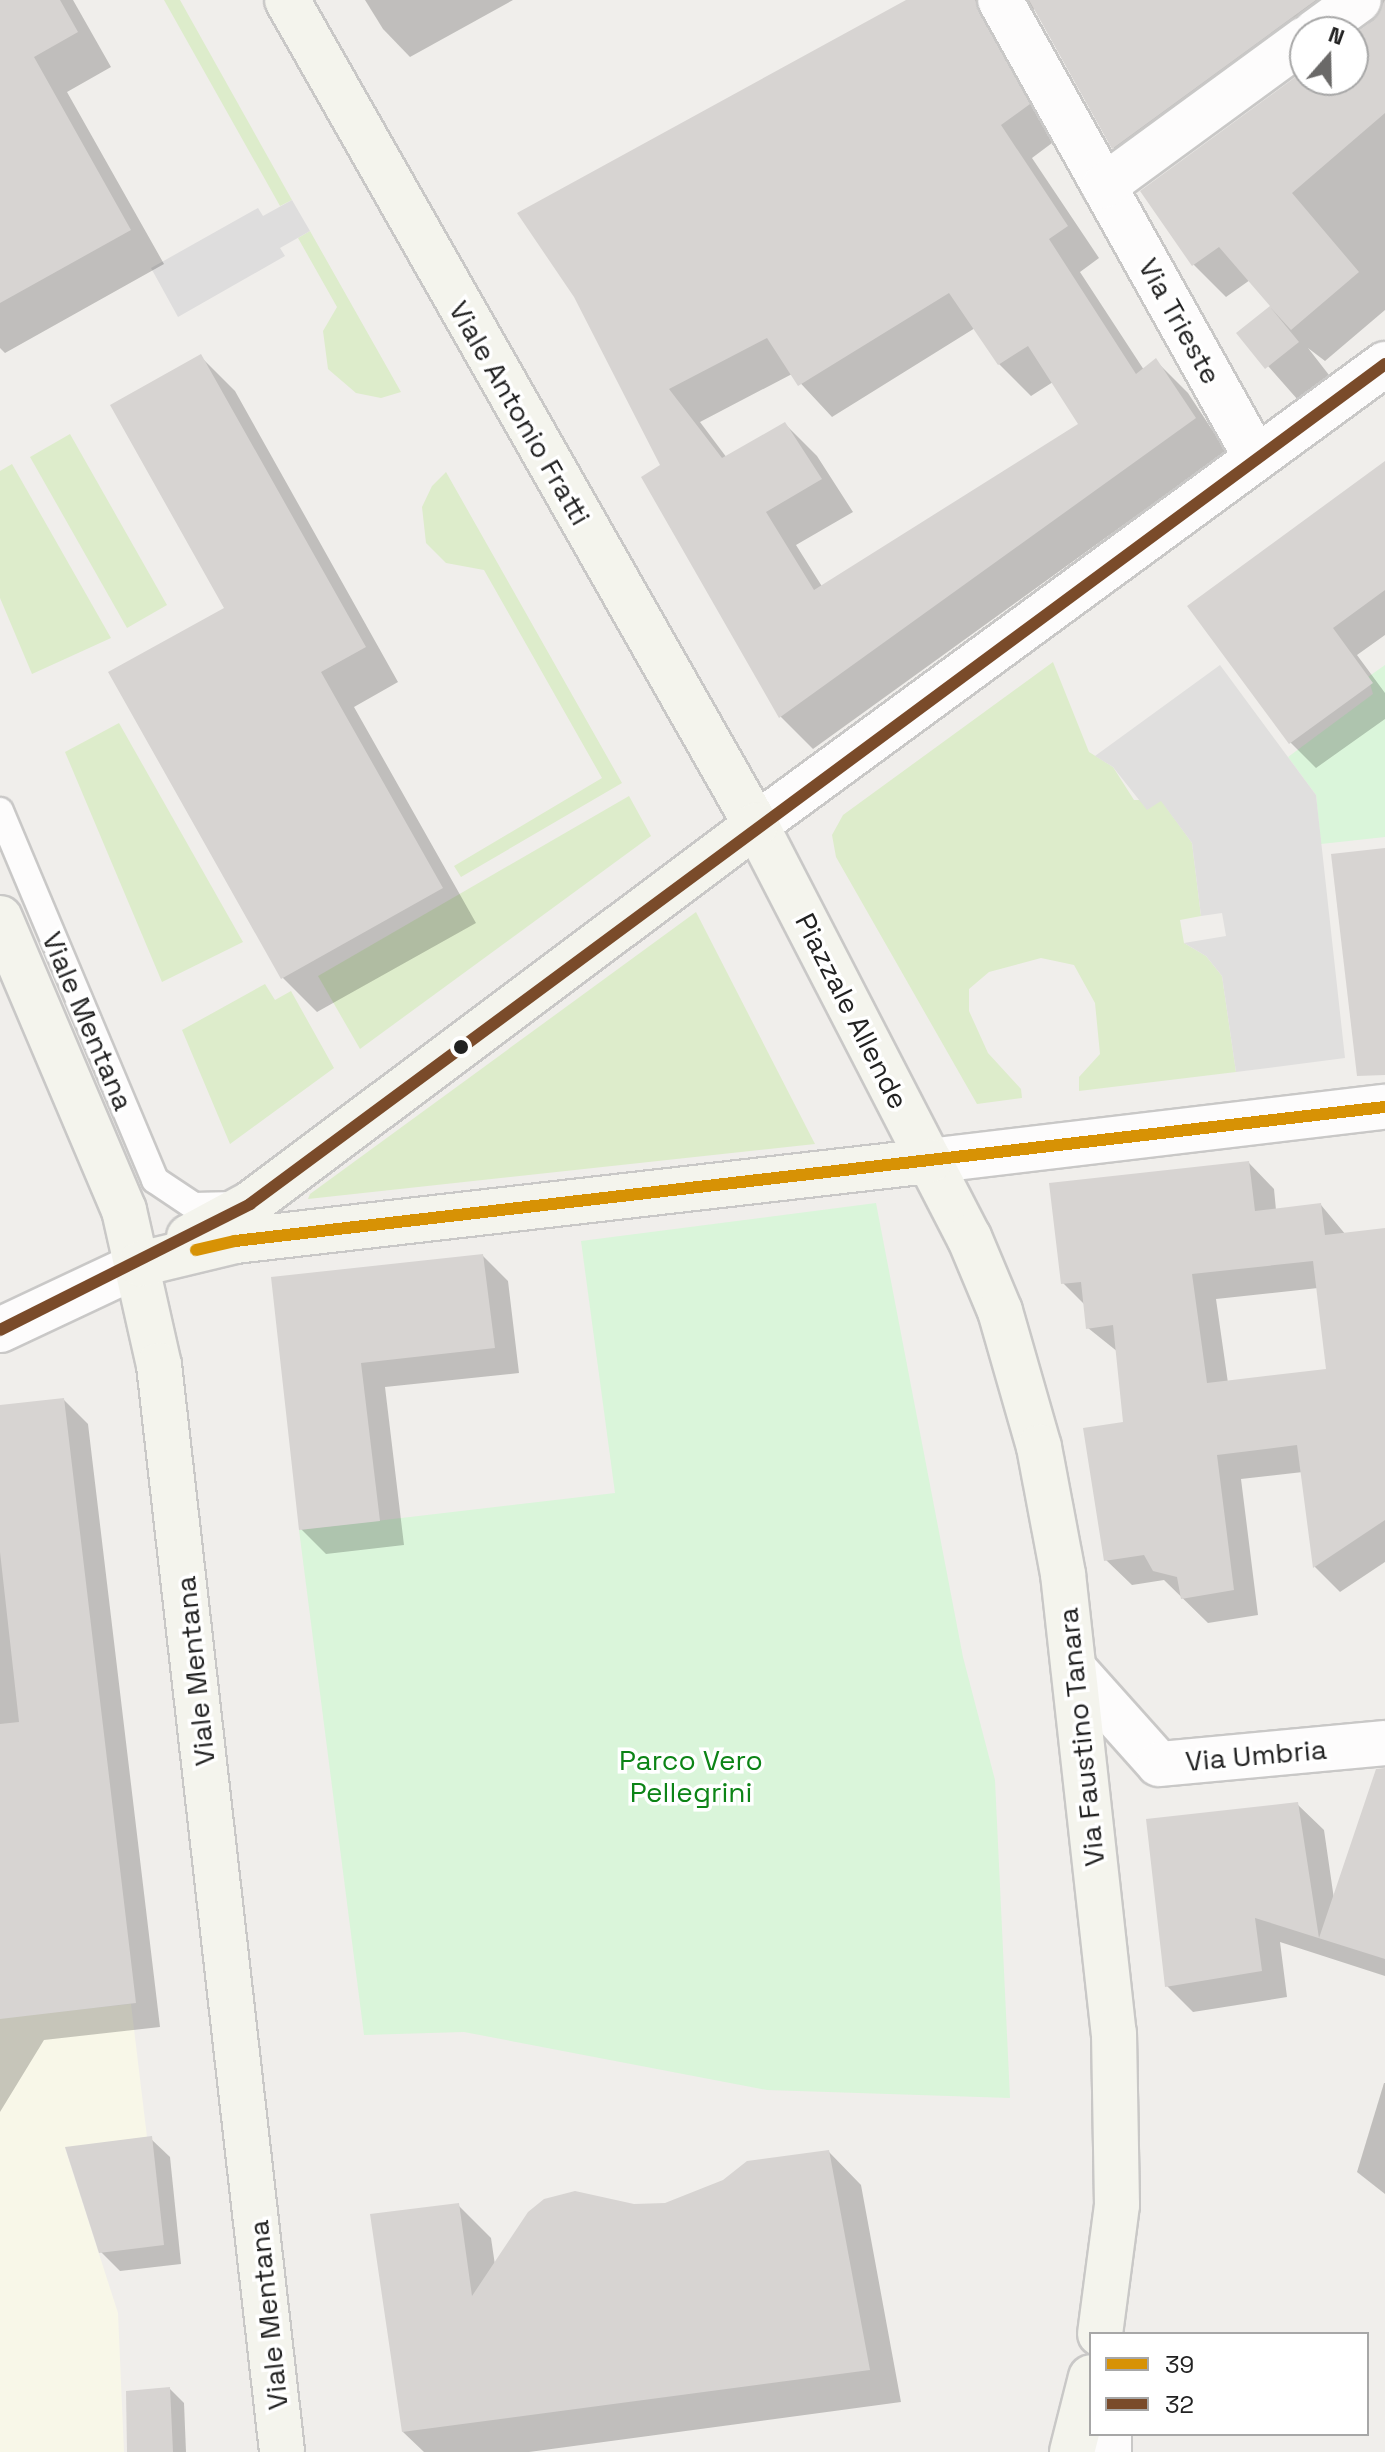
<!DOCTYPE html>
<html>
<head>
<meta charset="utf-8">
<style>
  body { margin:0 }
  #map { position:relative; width:1385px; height:2452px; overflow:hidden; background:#f0eeeb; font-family:"Space Grotesk",sans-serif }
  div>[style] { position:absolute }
  .education>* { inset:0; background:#f8f7e8 }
  .grass>* { inset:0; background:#ddeccb }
  .park>* { inset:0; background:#daf5da }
  .parking>* { inset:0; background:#e0dfde }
  .pier>* { inset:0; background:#dedddd }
  .shadow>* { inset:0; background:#0003 }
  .building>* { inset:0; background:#d7d4d2 }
  .roads { filter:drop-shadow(2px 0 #c9c8c7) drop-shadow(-2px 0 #c9c8c7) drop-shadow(0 2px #c9c8c7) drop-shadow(0 -2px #c9c8c7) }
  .lane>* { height:26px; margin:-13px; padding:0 13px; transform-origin:13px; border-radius:13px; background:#fdfcfc }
  .street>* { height:44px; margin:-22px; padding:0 22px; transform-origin:22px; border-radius:22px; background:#fdfcfc }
  .secondary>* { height:44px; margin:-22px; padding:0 22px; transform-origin:22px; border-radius:22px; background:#f4f4ed }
  .bus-1>* { height:12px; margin:-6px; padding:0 6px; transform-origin:6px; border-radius:6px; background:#d79205 }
  .bus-2>* { height:12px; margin:-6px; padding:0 6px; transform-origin:6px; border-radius:6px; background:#7a4b2a }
  .dots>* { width:22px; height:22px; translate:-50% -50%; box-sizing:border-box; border:4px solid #fff; border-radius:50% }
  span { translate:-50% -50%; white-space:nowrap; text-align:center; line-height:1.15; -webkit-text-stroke:7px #fff; paint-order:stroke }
  .street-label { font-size:28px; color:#222 }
  .park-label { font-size:28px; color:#0c8416 }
  .legend { position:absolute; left:1089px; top:2332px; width:280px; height:104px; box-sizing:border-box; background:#fff; border:2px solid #a7a7a7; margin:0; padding:10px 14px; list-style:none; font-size:24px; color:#222 }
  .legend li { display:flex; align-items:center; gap:16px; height:40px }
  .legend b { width:40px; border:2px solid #a7a7a7 }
  .north { position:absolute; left:1289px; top:16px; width:80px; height:80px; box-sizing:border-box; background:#fff; border:2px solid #a7a7a7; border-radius:50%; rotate:20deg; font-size:22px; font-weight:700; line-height:32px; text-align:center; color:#222 }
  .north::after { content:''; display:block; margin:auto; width:28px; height:36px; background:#6a6968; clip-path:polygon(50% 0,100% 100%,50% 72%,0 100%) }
</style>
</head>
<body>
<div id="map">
  <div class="education">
    <i style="clip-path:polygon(0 1936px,56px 2012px,131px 2004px,147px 2137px,65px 2148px,118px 2313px,124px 2452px,0 2452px)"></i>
  </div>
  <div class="grass">
    <i style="clip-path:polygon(164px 0,180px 0,292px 200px,280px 206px)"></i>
    <i style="clip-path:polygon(310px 231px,401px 392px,381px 398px,356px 393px,328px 369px,323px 331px,337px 307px,298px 238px)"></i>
    <i style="clip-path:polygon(70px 434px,167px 605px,127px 628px,30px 457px)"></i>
    <i style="clip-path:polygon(12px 464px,111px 638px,32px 674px,0 598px,0 471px)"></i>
    <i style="clip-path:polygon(446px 472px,622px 783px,461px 877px,454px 866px,602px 778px,484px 570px,446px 563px,426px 543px,422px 507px,432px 486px)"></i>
    <i style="clip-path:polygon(1053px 662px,1089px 752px,1113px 767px,1134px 800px,1161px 800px,1192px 843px,1201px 916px,1180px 920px,1184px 943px,1206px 956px,1222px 976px,1236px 1072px,1079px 1091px,1079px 1077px,1100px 1054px,1095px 1003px,1074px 965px,1041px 958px,989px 972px,969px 989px,969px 1011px,988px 1053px,1021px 1089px,1022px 1098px,977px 1104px,836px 857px,832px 835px,843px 815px)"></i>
    <i style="clip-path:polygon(119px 723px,243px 942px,162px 982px,65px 752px)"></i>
    <i style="clip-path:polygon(629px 796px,651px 836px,360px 1049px,318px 976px)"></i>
    <i style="clip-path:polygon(696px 912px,815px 1144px,308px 1199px,310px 1194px)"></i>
    <i style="clip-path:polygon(265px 984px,275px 1000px,291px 991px,334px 1068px,230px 1144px,182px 1030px)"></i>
  </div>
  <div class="park">
    <i style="clip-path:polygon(1385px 665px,1385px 837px,1321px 844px,1316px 795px,1288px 757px,1373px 694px,1368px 677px)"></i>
    <i style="clip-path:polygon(876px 1203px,963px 1657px,995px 1780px,1010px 2098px,767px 2090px,464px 2032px,364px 2035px,299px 1530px,615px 1493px,581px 1241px)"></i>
  </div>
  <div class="parking">
    <i style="clip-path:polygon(1220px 665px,1316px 795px,1345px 1058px,1236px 1072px,1222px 976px,1206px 956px,1184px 943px,1226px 936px,1222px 913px,1201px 916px,1192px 843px,1161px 801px,1147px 810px,1113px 767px,1095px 756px)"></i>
  </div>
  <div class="pier">
    <i style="clip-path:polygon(292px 200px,310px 231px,280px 248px,285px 256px,178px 317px,151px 268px,258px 208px,263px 216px)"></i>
  </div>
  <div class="shadow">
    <i style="clip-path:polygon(0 0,73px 0,111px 67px,67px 92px,164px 264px,5px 353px,0 348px)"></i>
    <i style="clip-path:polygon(365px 0,513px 0,410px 57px,383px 29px)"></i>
    <i style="clip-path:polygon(evenodd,911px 0,1385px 0,1385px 310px,1325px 361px,1308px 348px,1329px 375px,1298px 400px,1239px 333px,1273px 306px,1250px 280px,1226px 297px,1194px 265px,1143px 191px,1305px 73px,1305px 80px,1353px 80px,1353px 38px,1384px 10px,1146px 180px,1114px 148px,1036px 9px,1021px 9px,1060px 137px,1032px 158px,1099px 258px,1080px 272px,1144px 370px,1156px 361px,1188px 393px,1226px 451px,813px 749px,781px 717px,643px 478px,663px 465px,576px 296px,911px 0,975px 328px,999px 364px,1031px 396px,1053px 382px,1080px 424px,823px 588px,796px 545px,853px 512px,817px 456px,785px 424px,727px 458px,700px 422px,792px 374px,832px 417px,975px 328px)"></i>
    <i style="clip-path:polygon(200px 356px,235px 391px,398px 682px,354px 707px,476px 923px,317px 1012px,283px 978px)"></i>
    <i style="clip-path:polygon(1385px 464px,1385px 635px,1357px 655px,1385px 693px,1385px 719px,1316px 768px,1290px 742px)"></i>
    <i style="clip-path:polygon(evenodd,1249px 1163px,1274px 1189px,1276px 1210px,1321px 1205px,1346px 1235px,1385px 1230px,1385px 1562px,1340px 1592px,1315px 1567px,1303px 1472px,1241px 1479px,1258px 1615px,1208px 1623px,1164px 1580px,1132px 1585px,1106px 1560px,1125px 1423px,1118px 1352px,1088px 1328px,1085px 1305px,1063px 1283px,1249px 1163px,1318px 1288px,1328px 1371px,1228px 1383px,1216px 1299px,1318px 1288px)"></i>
    <i style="clip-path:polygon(483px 1256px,508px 1281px,519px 1373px,385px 1387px,404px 1545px,326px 1554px,301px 1529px,273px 1279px)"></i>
    <i style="clip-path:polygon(64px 1400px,88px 1424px,160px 2027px,44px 2040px,0 2112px,0 1407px)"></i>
    <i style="clip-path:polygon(1385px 1794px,1385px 1976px,1280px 1942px,1287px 1997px,1193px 2012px,1167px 1986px,1297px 1804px,1324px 1830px,1334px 1899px)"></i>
    <i style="clip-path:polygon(1384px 2083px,1385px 2083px,1385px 2194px,1357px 2172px)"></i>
    <i style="clip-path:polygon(151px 2139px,170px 2157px,181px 2264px,120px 2271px,101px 2252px)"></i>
    <i style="clip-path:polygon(829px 2152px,861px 2185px,901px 2402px,529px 2452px,424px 2452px,403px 2432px,458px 2205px,491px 2238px,495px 2265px,634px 2206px,665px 2204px)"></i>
    <i style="clip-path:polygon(170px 2389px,184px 2403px,186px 2452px,129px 2452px)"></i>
  </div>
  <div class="building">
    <i style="clip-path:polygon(0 0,60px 0,78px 32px,34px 57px,131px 230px,0 303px)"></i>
    <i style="clip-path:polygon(evenodd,906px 0,975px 0,1030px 104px,1001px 125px,1068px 226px,1049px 239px,1136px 374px,1156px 358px,1196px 418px,779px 718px,641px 477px,660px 465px,574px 297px,517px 213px,906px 0,949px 293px,998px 365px,1028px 346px,1078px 424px,814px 590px,766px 512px,822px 479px,785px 422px,722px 458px,669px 389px,767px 338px,798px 386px,949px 293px)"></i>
    <i style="clip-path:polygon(1029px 0,1316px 0,1112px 149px)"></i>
    <i style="clip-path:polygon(1385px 0,1385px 113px,1292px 193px,1359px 272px,1291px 330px,1270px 307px,1299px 342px,1265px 369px,1236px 333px,1270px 306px,1219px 247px,1192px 266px,1140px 191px,1305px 70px,1305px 80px,1353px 80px,1353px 35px,1374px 20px)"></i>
    <i style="clip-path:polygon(201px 354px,366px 647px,321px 672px,443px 888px,281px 979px,108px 672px,224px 608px,110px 405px)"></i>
    <i style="clip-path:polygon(1385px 461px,1385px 590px,1333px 628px,1373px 683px,1289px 744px,1187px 606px)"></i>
    <i style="clip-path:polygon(1385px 848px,1385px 1075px,1357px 1076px,1331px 854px)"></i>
    <i style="clip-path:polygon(evenodd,1249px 1161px,1255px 1211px,1321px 1203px,1325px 1235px,1385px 1228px,1385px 1520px,1313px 1568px,1297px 1445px,1217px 1455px,1234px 1590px,1181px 1599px,1177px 1577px,1153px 1571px,1144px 1555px,1104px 1561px,1083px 1428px,1123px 1422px,1113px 1325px,1086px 1329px,1081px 1282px,1061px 1284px,1049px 1183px,1249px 1161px,1313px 1261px,1326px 1369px,1207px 1383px,1192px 1274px,1313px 1261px)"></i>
    <i style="clip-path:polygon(483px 1254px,495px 1348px,361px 1363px,380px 1521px,299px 1530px,271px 1277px)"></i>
    <i style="clip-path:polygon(64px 1398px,136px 2003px,0 2019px,0 1724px,19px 1722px,0 1552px,0 1405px)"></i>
    <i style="clip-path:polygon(1385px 1768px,1385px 1959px,1255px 1918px,1262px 1971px,1165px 1987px,1146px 1819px,1298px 1802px,1319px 1938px,1376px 1769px)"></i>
    <i style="clip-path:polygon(152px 2136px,164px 2245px,99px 2253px,65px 2147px)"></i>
    <i style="clip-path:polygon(829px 2150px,870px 2370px,402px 2432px,370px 2214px,459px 2203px,472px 2296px,528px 2212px,544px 2199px,575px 2191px,634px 2204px,665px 2203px,723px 2180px,747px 2161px)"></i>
    <i style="clip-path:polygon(170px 2387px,173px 2452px,127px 2452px,126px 2391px)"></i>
  </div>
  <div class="roads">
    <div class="lane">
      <i style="left:0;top:811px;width:400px;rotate:67.2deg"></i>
      <i style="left:155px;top:1180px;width:47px;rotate:33.7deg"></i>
      <i style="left:194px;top:1206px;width:41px;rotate:-1.4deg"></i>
    </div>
    <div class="street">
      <i style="left:1000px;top:0;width:522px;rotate:60.79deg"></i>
      <i style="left:1315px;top:32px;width:54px;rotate:-36deg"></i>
      <i style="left:1104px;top:186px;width:249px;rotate:-36.2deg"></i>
      <i style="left:756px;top:825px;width:780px;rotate:-36.24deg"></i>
      <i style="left:929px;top:1161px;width:459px;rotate:-6.8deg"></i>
      <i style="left:0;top:1330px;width:155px;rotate:-25.2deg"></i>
      <i style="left:1074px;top:1669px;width:127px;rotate:48.2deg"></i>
      <i style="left:1159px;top:1764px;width:227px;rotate:-5.3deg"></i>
      <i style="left:1109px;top:2452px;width:18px;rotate:-90deg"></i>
    </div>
    <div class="secondary">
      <i style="left:287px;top:0;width:949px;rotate:60.38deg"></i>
      <i style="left:756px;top:825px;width:464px;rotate:62.7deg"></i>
      <i style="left:969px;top:1237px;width:80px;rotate:67.3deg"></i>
      <i style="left:1000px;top:1311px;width:141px;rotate:74deg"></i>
      <i style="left:1039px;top:1447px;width:129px;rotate:79.3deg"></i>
      <i style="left:1063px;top:1574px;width:462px;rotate:83.7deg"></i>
      <i style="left:1114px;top:2033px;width:172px;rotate:89deg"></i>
      <i style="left:1117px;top:2205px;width:130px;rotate:97.5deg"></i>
      <i style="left:0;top:918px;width:317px;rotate:67deg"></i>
      <i style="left:124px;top:1210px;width:159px;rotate:77.3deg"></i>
      <i style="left:159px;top:1365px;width:1094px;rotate:83.54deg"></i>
      <i style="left:189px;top:1237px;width:69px;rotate:-28.4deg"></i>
      <i style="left:250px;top:1204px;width:632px;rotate:-36.83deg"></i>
      <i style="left:140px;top:1264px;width:98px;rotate:-13.6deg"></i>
      <i style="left:235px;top:1241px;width:699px;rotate:-6.58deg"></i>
      <i style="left:1072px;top:2452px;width:77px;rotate:-75.8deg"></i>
    </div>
  </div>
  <div class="bus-1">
    <i style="left:196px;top:1250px;width:40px;rotate:-13deg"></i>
    <i style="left:235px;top:1241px;width:1158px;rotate:-6.65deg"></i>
  </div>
  <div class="bus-2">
    <i style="left:0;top:1330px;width:280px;rotate:-26.7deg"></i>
    <i style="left:250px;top:1204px;width:1412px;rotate:-36.5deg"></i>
  </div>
  <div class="dots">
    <i style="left:461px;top:1047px;background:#222"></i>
  </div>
  <div class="street-label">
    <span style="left:1180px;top:321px;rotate:61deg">Via Trieste</span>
    <span style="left:520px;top:413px;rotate:60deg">Viale Antonio Fratti</span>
    <span style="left:852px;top:1011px;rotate:63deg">Piazzale Allende</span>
    <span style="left:88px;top:1021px;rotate:67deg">Viale Mentana</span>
    <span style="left:195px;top:1671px;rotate:-96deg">Viale Mentana</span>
    <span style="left:1081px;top:1737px;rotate:-96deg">Via Faustino Tanara</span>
    <span style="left:1256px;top:1755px;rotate:-5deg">Via Umbria</span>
    <span style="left:268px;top:2315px;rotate:-96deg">Viale Mentana</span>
  </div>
  <div class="park-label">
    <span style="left:691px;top:1776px">Parco Vero<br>Pellegrini</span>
  </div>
  <ul class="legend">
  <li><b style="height:10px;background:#d79205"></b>39</li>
  <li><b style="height:10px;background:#7a4b2a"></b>32</li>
  </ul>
  <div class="north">N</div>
</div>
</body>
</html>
